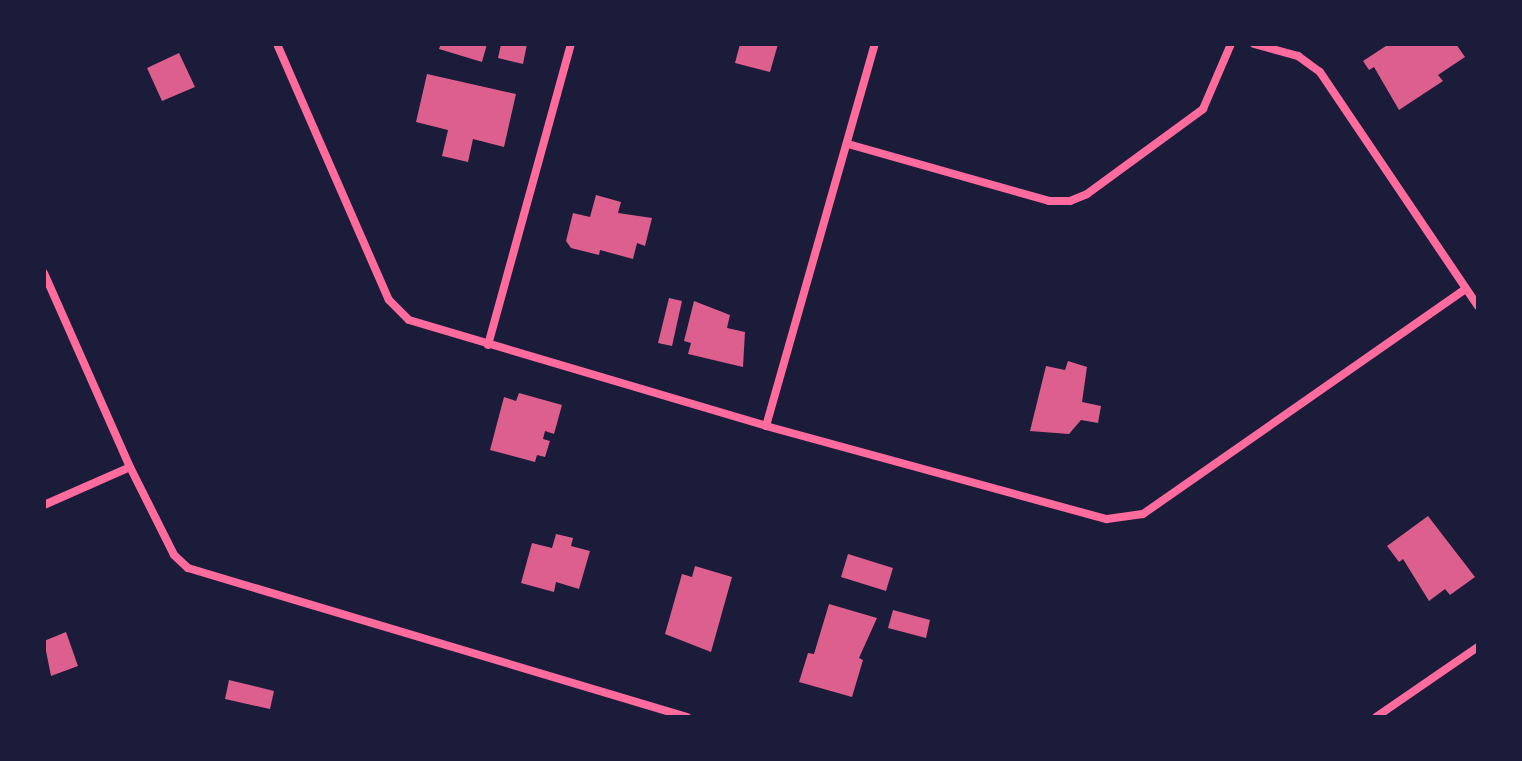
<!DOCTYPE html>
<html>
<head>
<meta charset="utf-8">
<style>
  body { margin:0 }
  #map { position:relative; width:1522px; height:761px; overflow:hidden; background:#1b1b3a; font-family:"PT Sans Narrow",sans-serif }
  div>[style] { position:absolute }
  .building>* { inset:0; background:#dd5f8e }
  .minor>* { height:8px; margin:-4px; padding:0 4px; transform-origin:4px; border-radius:4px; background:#ff6b9d }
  span { translate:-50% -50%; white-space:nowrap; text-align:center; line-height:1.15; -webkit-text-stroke:8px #1b1b3a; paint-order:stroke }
  .frame { position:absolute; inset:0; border:46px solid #1b1b3a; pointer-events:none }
</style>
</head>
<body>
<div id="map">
  <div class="building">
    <i style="clip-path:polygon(441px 44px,487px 44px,482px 62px,439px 49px)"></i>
    <i style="clip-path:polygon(501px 44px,527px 44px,523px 64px,498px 58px)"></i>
    <i style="clip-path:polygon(740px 44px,778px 44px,770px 72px,735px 63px)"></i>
    <i style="clip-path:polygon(1389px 44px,1456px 44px,1465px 57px,1438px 75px,1443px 81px,1399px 110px,1374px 67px,1369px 70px,1363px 61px)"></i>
    <i style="clip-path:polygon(179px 53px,195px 87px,162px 101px,147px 68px)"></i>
    <i style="clip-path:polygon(427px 74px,516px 94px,504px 147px,473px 139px,468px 162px,442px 156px,448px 130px,416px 122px)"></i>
    <i style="clip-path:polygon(596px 195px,621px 202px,618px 213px,652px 218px,645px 246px,637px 243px,633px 259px,600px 250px,599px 255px,571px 248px,566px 241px,573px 213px,590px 217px)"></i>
    <i style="clip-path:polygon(669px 298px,682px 301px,672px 346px,658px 343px)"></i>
    <i style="clip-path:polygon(694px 301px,730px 315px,727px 328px,745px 332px,743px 367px,688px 354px,691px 343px,684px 341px)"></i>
    <i style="clip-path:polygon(1068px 361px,1087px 367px,1082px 402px,1101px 406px,1098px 423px,1081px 420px,1069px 434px,1030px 431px,1046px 366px,1065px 370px)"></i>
    <i style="clip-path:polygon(519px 393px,562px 405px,554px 434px,545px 431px,543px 439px,550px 441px,545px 457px,537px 455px,535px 462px,490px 450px,504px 397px,516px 401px)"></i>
    <i style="clip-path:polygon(1428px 516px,1475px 577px,1450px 595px,1445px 589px,1429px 601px,1403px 559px,1399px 562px,1387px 546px)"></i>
    <i style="clip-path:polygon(556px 534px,573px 538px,571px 546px,590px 551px,579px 589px,556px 582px,554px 592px,521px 583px,532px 543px,552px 548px)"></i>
    <i style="clip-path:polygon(848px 554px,893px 568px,886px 591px,841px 577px)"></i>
    <i style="clip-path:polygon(695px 566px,732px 577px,711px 652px,665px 634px,682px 574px,692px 577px)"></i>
    <i style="clip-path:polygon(829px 604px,877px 618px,859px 658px,863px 660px,852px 697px,799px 682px,808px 653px,814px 654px)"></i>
    <i style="clip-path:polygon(893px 610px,930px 620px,926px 638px,888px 628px)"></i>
    <i style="clip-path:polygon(66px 632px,78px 666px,51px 676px,44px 641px)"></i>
    <i style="clip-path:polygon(229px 680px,274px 691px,270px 709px,225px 699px)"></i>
  </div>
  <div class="minor">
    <i style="left:277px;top:44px;width:279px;rotate:66.4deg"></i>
    <i style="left:389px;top:300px;width:28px;rotate:45deg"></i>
    <i style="left:409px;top:320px;width:372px;rotate:16.5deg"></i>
    <i style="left:766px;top:426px;width:353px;rotate:15.3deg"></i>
    <i style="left:1107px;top:519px;width:36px;rotate:-8deg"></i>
    <i style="left:1143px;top:514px;width:393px;rotate:-34.9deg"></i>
    <i style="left:1254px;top:44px;width:46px;rotate:15.3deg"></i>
    <i style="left:1298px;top:56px;width:27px;rotate:36deg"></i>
    <i style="left:1320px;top:72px;width:282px;rotate:56deg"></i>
    <i style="left:848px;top:144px;width:209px;rotate:15.8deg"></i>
    <i style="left:1049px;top:201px;width:21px"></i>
    <i style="left:1070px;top:201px;width:18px;rotate:-22deg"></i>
    <i style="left:1087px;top:194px;width:144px;rotate:-36.2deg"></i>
    <i style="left:1203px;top:109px;width:71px;rotate:-66.7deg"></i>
    <i style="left:44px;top:273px;width:212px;rotate:66.1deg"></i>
    <i style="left:130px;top:467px;width:98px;rotate:63.4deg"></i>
    <i style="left:174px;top:555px;width:19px;rotate:43deg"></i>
    <i style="left:188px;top:568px;width:521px;rotate:16.63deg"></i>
    <i style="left:488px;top:345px;width:312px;rotate:-74.6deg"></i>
    <i style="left:766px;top:426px;width:397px;rotate:-74.1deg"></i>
    <i style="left:44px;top:505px;width:94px;rotate:-23.8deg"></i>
    <i style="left:1376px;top:717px;width:124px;rotate:-34.5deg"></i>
  </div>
  <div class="frame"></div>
</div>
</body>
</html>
